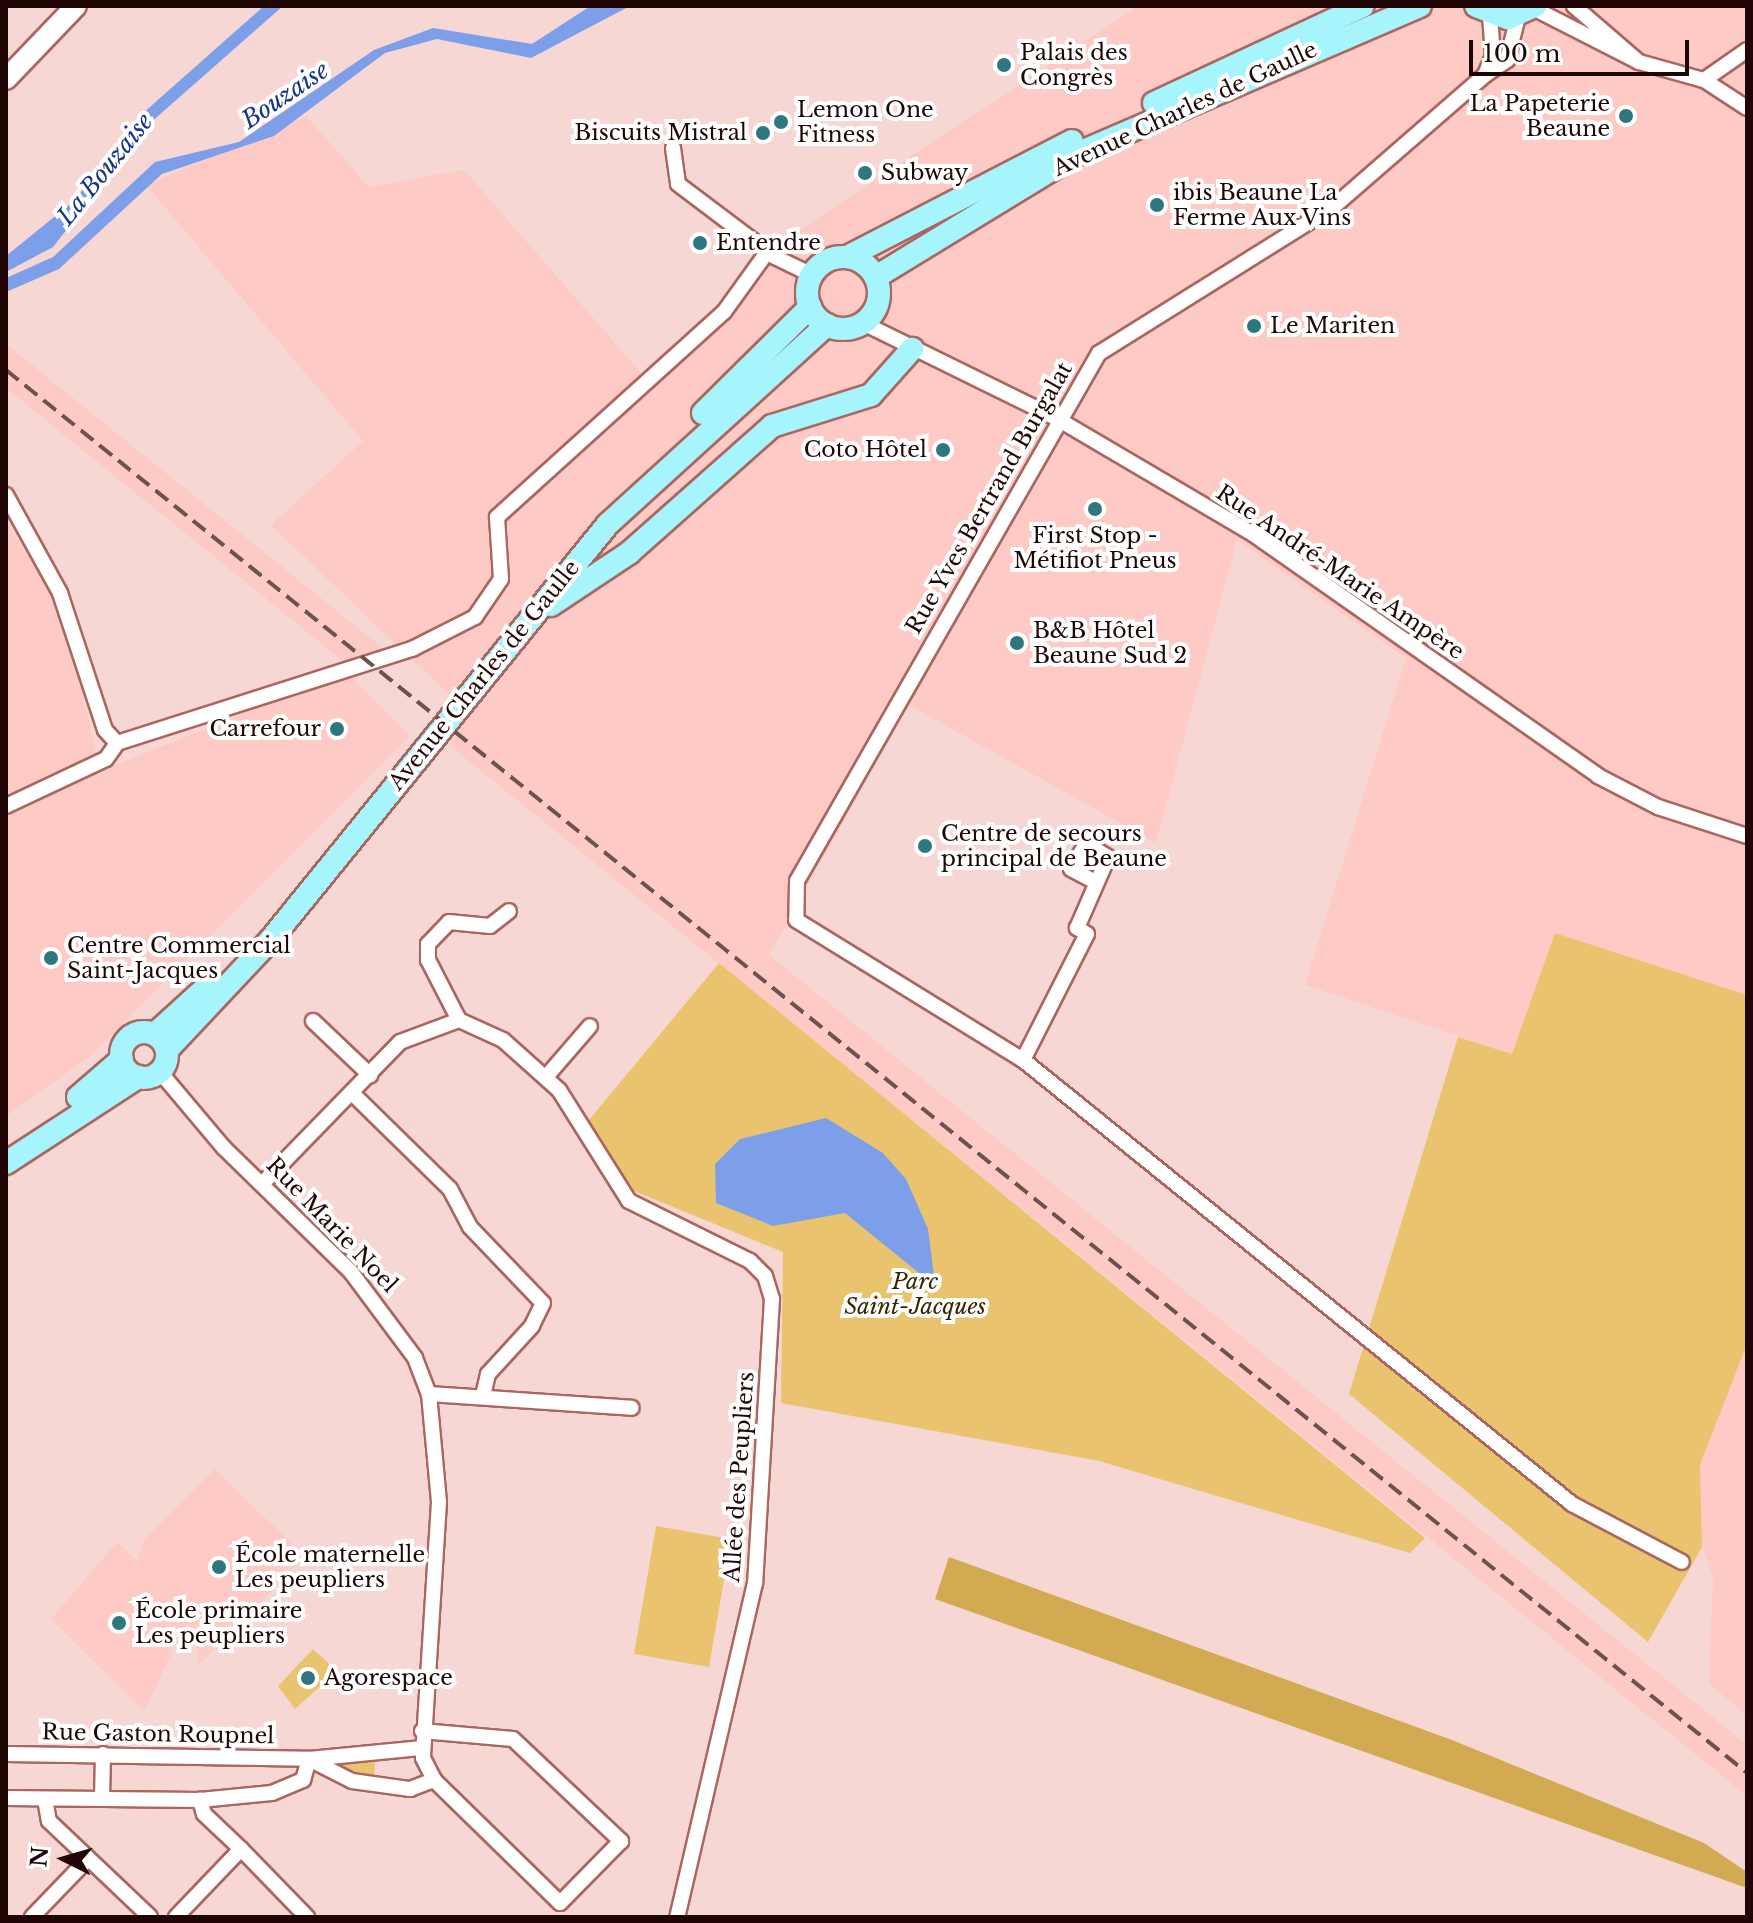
<!DOCTYPE html>
<html>
<head>
<meta charset="utf-8">
<style>
  body { margin:0 }
  #map { position:relative; width:1753px; height:1923px; overflow:hidden; background:#f7d7d4; font-family:"Libre Baskerville",serif }
  div>[style] { position:absolute }
  .built>* { inset:0; background:#fdcac5 }
  .green>* { inset:0; background:#eac36f }
  .forest>* { inset:0; background:#d2aa52 }
  .water>* { inset:0; background:#7d9fea }
  .roads { filter:drop-shadow(2px 0 #aa6661) drop-shadow(-2px 0 #aa6661) drop-shadow(0 2px #aa6661) drop-shadow(0 -2px #aa6661) }
  .minor>* { height:14px; margin:-7px; padding:0 7px; transform-origin:7px; border-radius:7px; background:#fff }
  .secondary>* { height:20px; margin:-10px; padding:0 10px; transform-origin:10px; border-radius:10px; background:#fff }
  .primary>* { height:22px; margin:-11px; padding:0 11px; transform-origin:11px; border-radius:11px; background:#a6f4fc }
  .primary>.ring { margin:-11px; padding:0; box-sizing:content-box; background:none; border:22px solid #a6f4fc; border-radius:50% }
  .rail>* { height:4px; margin-top:-2px; transform-origin:0; background:repeating-linear-gradient(90deg,#6d5250 0 16px,transparent 0 24px) }
  .dots>* { width:22px; height:22px; translate:-50% -50%; box-sizing:border-box; border:4px solid #fff; border-radius:50% }
  span { translate:-50% -50%; white-space:nowrap; text-align:center; line-height:1.15; -webkit-text-stroke:8px #fff; paint-order:stroke }
  .poi-label { font-size:22px; color:#200706 }
  .left { translate:0 -50%; text-align:left }
  .right { translate:-100% -50%; text-align:right }
  .street-label { font-size:22px; color:#200706 }
  .park-label { font-size:22px; color:#362600; font-style:italic }
  .water-label { font-size:24px; color:#17368b; font-style:italic }
  .frame { position:absolute; inset:0; border:8px solid #200706; pointer-events:none }
  .north { position:absolute; left:24px; top:1819px; width:80px; height:80px; -webkit-text-stroke:6px #fff; paint-order:stroke; rotate:275deg; font-size:22px; font-weight:700; line-height:32px; text-align:center; color:#200706 }
  .north::after { content:''; display:block; margin:auto; width:28px; height:36px; background:#200706; clip-path:polygon(50% 0,100% 100%,50% 72%,0 100%) }
  .scale { position:absolute; left:1469px; top:40px; width:220px; height:36px; box-sizing:border-box; border:4px solid #200706; border-top:0; padding-left:10px; font-size:24px; line-height:28px; white-space:nowrap; color:#200706; -webkit-text-stroke:6px #fff; paint-order:stroke }
</style>
</head>
<body>
<div id="map">
  <div class="built">
    <i style="clip-path:polygon(1138px 6px,1747px 6px,1747px 995px,1555px 933px,1512px 1054px,1305px 985px,1406px 658px,1237px 540px,1156px 843px,909px 705px,769px 955px,1747px 1745px,1747px 1796px,449px 745px,470px 715px,271px 525px,363px 441px,146px 185px,306px 116px,369px 187px,464px 170px,648px 381px,724px 312px,768px 251px)"></i>
    <i style="clip-path:polygon(6px 344px,384px 649px,343px 661px,6px 388px)"></i>
    <i style="clip-path:polygon(6px 522px,62px 610px,101px 771px,346px 672px,409px 736px,90px 1056px,6px 1116px)"></i>
    <i style="clip-path:polygon(1747px 1344px,1747px 1715px,1709px 1684px,1713px 1577px,1702px 1547px,1700px 1465px)"></i>
    <i style="clip-path:polygon(215px 1469px,305px 1557px,199px 1665px,194px 1636px,183px 1627px,171px 1635px,172px 1652px,144px 1711px,51px 1619px,117px 1542px,137px 1561px,144px 1540px)"></i>
  </div>
  <div class="green">
    <i style="clip-path:polygon(1555px 933px,1747px 995px,1747px 1344px,1700px 1465px,1702px 1547px,1648px 1642px,1349px 1394px,1458px 1037px,1512px 1054px)"></i>
    <i style="clip-path:polygon(719px 963px,1425px 1538px,1410px 1553px,1099px 1461px,781px 1403px,783px 1252px,629px 1189px,589px 1120px)"></i>
    <i style="clip-path:polygon(656px 1526px,731px 1539px,709px 1667px,634px 1654px)"></i>
    <i style="clip-path:polygon(313px 1649px,337px 1671px,295px 1709px,278px 1686px)"></i>
    <i style="clip-path:polygon(375px 1762px,374px 1778px,336px 1768px,340px 1763px)"></i>
  </div>
  <div class="forest">
    <i style="clip-path:polygon(949px 1557px,1452px 1740px,1704px 1843px,1747px 1872px,1747px 1888px,935px 1599px)"></i>
  </div>
  <div class="water">
    <i style="clip-path:polygon(264px 6px,283px 6px,149px 124px,53px 247px,6px 272px,6px 256px,75px 200px,133px 122px)"></i>
    <i style="clip-path:polygon(630px 6px,531px 58px,437px 39px,385px 53px,274px 136px,162px 174px,59px 269px,6px 292px,6px 278px,53px 257px,155px 162px,239px 142px,374px 50px,433px 28px,532px 44px,589px 7px)"></i>
    <i style="clip-path:polygon(826px 1118px,883px 1153px,906px 1179px,928px 1229px,934px 1275px,919px 1273px,845px 1213px,773px 1226px,716px 1203px,715px 1164px,740px 1139px)"></i>
  </div>
  <div class="roads">
    <div class="minor">
      <i style="left:1533px;top:8px;width:119px;rotate:27deg"></i>
      <i style="left:1639px;top:62px;width:86px;rotate:-139.3deg"></i>
      <i style="left:1490px;top:15px;width:41px;rotate:85.8deg"></i>
      <i style="left:1493px;top:56px;width:21px;rotate:113deg"></i>
      <i style="left:1485px;top:75px;width:27px;rotate:-34deg"></i>
      <i style="left:1507px;top:60px;width:44px;rotate:-75.7deg"></i>
      <i style="left:1639px;top:62px;width:67px;rotate:15.5deg"></i>
      <i style="left:1704px;top:80px;width:51px;rotate:33.1deg"></i>
      <i style="left:1485px;top:75px;width:201px;rotate:139deg"></i>
      <i style="left:1333px;top:207px;width:276px;rotate:148deg"></i>
      <i style="left:1099px;top:353px;width:608px;rotate:119.77deg"></i>
      <i style="left:797px;top:881px;width:39px;rotate:91deg"></i>
      <i style="left:796px;top:920px;width:267px;rotate:31.7deg"></i>
      <i style="left:1023px;top:1060px;width:706px;rotate:38.96deg"></i>
      <i style="left:1572px;top:1504px;width:124px;rotate:27.8deg"></i>
      <i style="left:1704px;top:80px;width:52px;rotate:-34.9deg"></i>
      <i style="left:673px;top:148px;width:36px;rotate:82deg"></i>
      <i style="left:678px;top:184px;width:121px;rotate:37deg"></i>
      <i style="left:775px;top:257px;width:41px;rotate:25.9deg"></i>
      <i style="left:863px;top:323px;width:215px;rotate:26.2deg"></i>
      <i style="left:1056px;top:418px;width:229px;rotate:30.5deg"></i>
      <i style="left:1253px;top:534px;width:421px;rotate:35deg"></i>
      <i style="left:1598px;top:776px;width:68px;rotate:27.3deg"></i>
      <i style="left:1658px;top:807px;width:94px;rotate:18deg"></i>
      <i style="left:6px;top:495px;width:112px;rotate:61.1deg"></i>
      <i style="left:60px;top:593px;width:144px;rotate:71.8deg"></i>
      <i style="left:105px;top:730px;width:18px;rotate:47deg"></i>
      <i style="left:6px;top:806px;width:110px;rotate:-25.2deg"></i>
      <i style="left:106px;top:759px;width:19px;rotate:-55deg"></i>
      <i style="left:117px;top:743px;width:310px;rotate:-17.7deg"></i>
      <i style="left:412px;top:649px;width:71px;rotate:-26.9deg"></i>
      <i style="left:475px;top:617px;width:46px;rotate:-55.6deg"></i>
      <i style="left:501px;top:579px;width:62px;rotate:-93.7deg"></i>
      <i style="left:497px;top:517px;width:306px;rotate:-42.1deg"></i>
      <i style="left:724px;top:312px;width:75px;rotate:-54.2deg"></i>
      <i style="left:459px;top:1020px;width:68px;rotate:-117.3deg"></i>
      <i style="left:428px;top:960px;width:16px;rotate:-90deg"></i>
      <i style="left:428px;top:944px;width:30px;rotate:-46deg"></i>
      <i style="left:449px;top:922px;width:41px;rotate:5.6deg"></i>
      <i style="left:490px;top:926px;width:24px;rotate:-38deg"></i>
      <i style="left:313px;top:1021px;width:79px;rotate:43.5deg"></i>
      <i style="left:1023px;top:1060px;width:141px;rotate:-63.1deg"></i>
      <i style="left:1087px;top:934px;width:12px;rotate:-149deg"></i>
      <i style="left:1077px;top:928px;width:77px;rotate:-66.4deg"></i>
      <i style="left:1108px;top:857px;width:26px;rotate:-149deg"></i>
      <i style="left:1086px;top:844px;width:29px;rotate:121deg"></i>
      <i style="left:1071px;top:869px;width:27px;rotate:28deg"></i>
      <i style="left:160px;top:1072px;width:99px;rotate:49.9deg"></i>
      <i style="left:224px;top:1148px;width:177px;rotate:44.3deg"></i>
      <i style="left:351px;top:1272px;width:107px;rotate:53.3deg"></i>
      <i style="left:415px;top:1358px;width:39px;rotate:69deg"></i>
      <i style="left:429px;top:1394px;width:108px;rotate:84.7deg"></i>
      <i style="left:439px;top:1502px;width:256px;rotate:93.6deg"></i>
      <i style="left:423px;top:1758px;width:25px;rotate:63deg"></i>
      <i style="left:434px;top:1780px;width:176px;rotate:44.3deg"></i>
      <i style="left:546px;top:1077px;width:67px;rotate:-49.2deg"></i>
      <i style="left:354px;top:1095px;width:134px;rotate:44.4deg"></i>
      <i style="left:450px;top:1189px;width:43px;rotate:62.2deg"></i>
      <i style="left:470px;top:1227px;width:105px;rotate:46.2deg"></i>
      <i style="left:543px;top:1303px;width:25px;rotate:116deg"></i>
      <i style="left:532px;top:1326px;width:65px;rotate:132.5deg"></i>
      <i style="left:488px;top:1374px;width:18px;rotate:103deg"></i>
      <i style="left:262px;top:1184px;width:198px;rotate:-45.8deg"></i>
      <i style="left:400px;top:1042px;width:63px;rotate:-20.4deg"></i>
      <i style="left:459px;top:1020px;width:48px;rotate:24.4deg"></i>
      <i style="left:503px;top:1040px;width:75px;rotate:41.8deg"></i>
      <i style="left:559px;top:1090px;width:131px;rotate:57.8deg"></i>
      <i style="left:629px;top:1201px;width:135px;rotate:26.4deg"></i>
      <i style="left:750px;top:1261px;width:21px;rotate:45deg"></i>
      <i style="left:765px;top:1276px;width:24px;rotate:73deg"></i>
      <i style="left:772px;top:1299px;width:285px;rotate:93.4deg"></i>
      <i style="left:755px;top:1583px;width:343px;rotate:103.1deg"></i>
      <i style="left:429px;top:1394px;width:203px;rotate:3.9deg"></i>
      <i style="left:422px;top:1731px;width:91px;rotate:5deg"></i>
      <i style="left:513px;top:1739px;width:149px;rotate:43.4deg"></i>
      <i style="left:621px;top:1841px;width:87px;rotate:134.5deg"></i>
      <i style="left:6px;top:1754px;width:303px;rotate:0.9deg"></i>
      <i style="left:309px;top:1759px;width:114px;rotate:-5.6deg"></i>
      <i style="left:309px;top:1759px;width:48px;rotate:27.1deg"></i>
      <i style="left:352px;top:1781px;width:59px;rotate:7.9deg"></i>
      <i style="left:410px;top:1789px;width:26px;rotate:-21deg"></i>
      <i style="left:6px;top:1798px;width:194px;rotate:0.6deg"></i>
      <i style="left:200px;top:1800px;width:72px;rotate:-5.6deg"></i>
      <i style="left:272px;top:1793px;width:34px;rotate:-23deg"></i>
      <i style="left:303px;top:1780px;width:22px;rotate:-74deg"></i>
      <i style="left:45px;top:1799px;width:22px;rotate:80deg"></i>
      <i style="left:49px;top:1821px;width:139px;rotate:43.5deg"></i>
      <i style="left:102px;top:1799px;width:45px;rotate:-88.7deg"></i>
      <i style="left:241px;top:1849px;width:95px;rotate:45.9deg"></i>
      <i style="left:32px;top:1917px;width:81px;rotate:-46deg"></i>
      <i style="left:176px;top:1917px;width:94px;rotate:-46.3deg"></i>
      <i style="left:241px;top:1849px;width:51px;rotate:-136.6deg"></i>
      <i style="left:204px;top:1814px;width:15px;rotate:-106deg"></i>
    </div>
    <div class="secondary">
      <i style="left:6px;top:79px;width:101px;rotate:-46.2deg"></i>
    </div>
    <div class="primary">
      <i style="left:1476px;top:6px;width:34px;rotate:21deg"></i>
      <i style="left:1508px;top:18px;width:30px;rotate:-24deg"></i>
      <i style="left:1154px;top:103px;width:230px;rotate:-24.9deg"></i>
      <i style="left:847px;top:257px;width:253px;rotate:-27.3deg"></i>
      <i class="ring" style="left:807px;top:257px;width:50px;height:50px"></i>
      <i style="left:876px;top:277px;width:240px;rotate:-31.4deg"></i>
      <i style="left:1081px;top:152px;width:369px;rotate:-23.3deg"></i>
      <i style="left:703px;top:413px;width:151px;rotate:-44.7deg"></i>
      <i style="left:551px;top:605px;width:94px;rotate:-33.7deg"></i>
      <i style="left:629px;top:553px;width:191px;rotate:-41.6deg"></i>
      <i style="left:772px;top:426px;width:104px;rotate:-17.4deg"></i>
      <i style="left:871px;top:395px;width:62px;rotate:-48.3deg"></i>
      <i class="ring" style="left:121px;top:1032px;width:24px;height:24px"></i>
      <i style="left:155px;top:1034px;width:74px;rotate:-42.3deg"></i>
      <i style="left:167px;top:1050px;width:154px;rotate:-46.8deg"></i>
      <i style="left:272px;top:938px;width:533px;rotate:-50.94deg"></i>
      <i style="left:608px;top:524px;width:296px;rotate:-42.3deg"></i>
      <i style="left:78px;top:1097px;width:58px;rotate:-40.8deg"></i>
      <i style="left:6px;top:1163px;width:158px;rotate:-33.1deg"></i>
    </div>
  </div>
  <div class="rail">
    <i style="left:6px;top:370px;width:2236px;rotate:38.86deg"></i>
  </div>
  <div class="dots">
    <i style="left:1004px;top:65px;background:#2f777f"></i>
    <i style="left:1626px;top:116px;background:#2f777f"></i>
    <i style="left:781px;top:122px;background:#2f777f"></i>
    <i style="left:763px;top:133px;background:#2f777f"></i>
    <i style="left:865px;top:173px;background:#2f777f"></i>
    <i style="left:1157px;top:205px;background:#2f777f"></i>
    <i style="left:700px;top:243px;background:#2f777f"></i>
    <i style="left:1254px;top:326px;background:#2f777f"></i>
    <i style="left:943px;top:450px;background:#2f777f"></i>
    <i style="left:1095px;top:509px;background:#2f777f"></i>
    <i style="left:1017px;top:643px;background:#2f777f"></i>
    <i style="left:337px;top:729px;background:#2f777f"></i>
    <i style="left:925px;top:846px;background:#2f777f"></i>
    <i style="left:51px;top:958px;background:#2f777f"></i>
    <i style="left:219px;top:1567px;background:#2f777f"></i>
    <i style="left:119px;top:1623px;background:#2f777f"></i>
    <i style="left:308px;top:1678px;background:#2f777f"></i>
  </div>
  <div class="poi-label">
    <span class="left" style="left:1020px;top:65px">Palais des<br>Congrès</span>
    <span class="right" style="left:1610px;top:116px">La Papeterie<br>Beaune</span>
    <span class="left" style="left:797px;top:122px">Lemon One<br>Fitness</span>
    <span class="right" style="left:747px;top:133px">Biscuits Mistral</span>
    <span class="left" style="left:881px;top:173px">Subway</span>
    <span class="left" style="left:1173px;top:205px">ibis Beaune La<br>Ferme Aux Vins</span>
    <span class="left" style="left:716px;top:243px">Entendre</span>
    <span class="left" style="left:1270px;top:326px">Le Mariten</span>
    <span class="right" style="left:927px;top:450px">Coto Hôtel</span>
    <span style="left:1095px;top:548px">First Stop -<br>Métifiot Pneus</span>
    <span class="left" style="left:1033px;top:643px">B&amp;B Hôtel<br>Beaune Sud 2</span>
    <span class="right" style="left:321px;top:729px">Carrefour</span>
    <span class="left" style="left:941px;top:846px">Centre de secours<br>principal de Beaune</span>
    <span class="left" style="left:67px;top:958px">Centre Commercial<br>Saint-Jacques</span>
    <span class="left" style="left:235px;top:1567px">École maternelle<br>Les peupliers</span>
    <span class="left" style="left:135px;top:1623px">École primaire<br>Les peupliers</span>
    <span class="left" style="left:324px;top:1678px">Agorespace</span>
  </div>
  <div class="street-label">
    <span style="left:1185px;top:109px;rotate:-25deg">Avenue Charles de Gaulle</span>
    <span style="left:989px;top:498px;rotate:-60deg">Rue Yves Bertrand Burgalat</span>
    <span style="left:1340px;top:572px;rotate:34deg">Rue André-Marie Ampère</span>
    <span style="left:484px;top:675px;rotate:-51deg">Avenue Charles de Gaulle</span>
    <span style="left:332px;top:1225px;rotate:46deg">Rue Marie Noel</span>
    <span style="left:739px;top:1477px;rotate:-86deg">Allée des Peupliers</span>
    <span style="left:158px;top:1734px;rotate:1deg">Rue Gaston Roupnel</span>
  </div>
  <div class="park-label">
    <span style="left:915px;top:1294px">Parc<br>Saint-Jacques</span>
  </div>
  <div class="water-label">
    <span style="left:285px;top:95px;rotate:-34deg">Bouzaise</span>
    <span style="left:105px;top:169px;rotate:-51deg">La Bouzaise</span>
  </div>
  <div class="frame"></div>
  <div class="north">N</div>
  <div class="scale">100 m</div>
</div>
</body>
</html>
